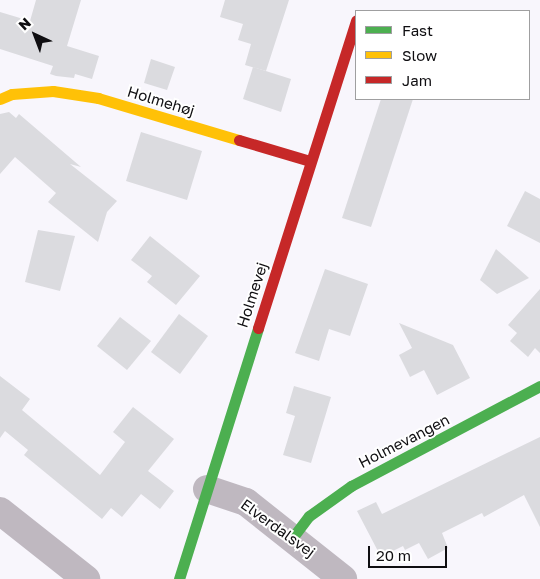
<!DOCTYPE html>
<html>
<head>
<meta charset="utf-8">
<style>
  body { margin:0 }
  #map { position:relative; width:540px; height:579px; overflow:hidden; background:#f8f6fc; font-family:"Golos Text",sans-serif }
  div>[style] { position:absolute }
  .building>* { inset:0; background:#dbdbdf }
  .street>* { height:28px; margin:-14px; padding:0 14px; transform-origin:14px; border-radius:14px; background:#bfb8c0 }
  .fast>* { height:11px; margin:-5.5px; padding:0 5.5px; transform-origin:5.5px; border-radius:5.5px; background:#4caf50 }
  .slow>* { height:11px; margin:-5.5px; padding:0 5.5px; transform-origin:5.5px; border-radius:5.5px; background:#ffc107 }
  .jam>* { height:11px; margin:-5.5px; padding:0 5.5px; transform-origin:5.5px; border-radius:5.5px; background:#c62828 }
  span { translate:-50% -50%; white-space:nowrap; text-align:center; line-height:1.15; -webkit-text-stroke:4px #fff; paint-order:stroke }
  .street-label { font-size:15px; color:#0f0e11 }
  .legend { position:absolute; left:355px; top:10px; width:175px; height:90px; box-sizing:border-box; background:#fff; border:1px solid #9f9fa0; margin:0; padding:6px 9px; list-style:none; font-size:15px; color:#0f0e11 }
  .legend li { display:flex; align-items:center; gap:10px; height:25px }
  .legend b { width:25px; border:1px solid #9f9fa0 }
  .north { position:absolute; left:10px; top:10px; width:50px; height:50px; -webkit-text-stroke:4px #fff; paint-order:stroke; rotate:317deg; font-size:14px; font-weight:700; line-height:20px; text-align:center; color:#0f0e11 }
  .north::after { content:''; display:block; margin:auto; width:18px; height:22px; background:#0f0e11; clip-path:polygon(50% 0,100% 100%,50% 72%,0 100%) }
  .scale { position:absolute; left:368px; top:546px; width:79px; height:22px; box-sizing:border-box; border:2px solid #0f0e11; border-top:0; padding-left:6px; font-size:15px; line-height:18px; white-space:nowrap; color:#0f0e11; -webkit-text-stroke:4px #fff; paint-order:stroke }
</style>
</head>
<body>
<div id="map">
  <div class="building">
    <i style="clip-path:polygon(36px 0,81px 0,67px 46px,99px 56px,92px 79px,75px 74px,74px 78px,56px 76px,50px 74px,53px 66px,0 49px,0 12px,30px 21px)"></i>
    <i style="clip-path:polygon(225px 0,289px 0,266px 71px,245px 65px,251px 44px,238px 40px,243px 24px,220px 17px)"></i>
    <i style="clip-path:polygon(151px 59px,175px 67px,167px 90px,144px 83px)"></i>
    <i style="clip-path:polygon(253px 67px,291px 79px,281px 112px,243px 99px)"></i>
    <i style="clip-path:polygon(381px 99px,413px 99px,371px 227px,342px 218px)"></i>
    <i style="clip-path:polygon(9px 112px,16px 118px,19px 114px,81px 167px,70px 164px,117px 201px,107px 212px,98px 242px,48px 202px,56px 193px,15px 157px,0 174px,0 114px)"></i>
    <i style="clip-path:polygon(141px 132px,202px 151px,187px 200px,126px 181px)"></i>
    <i style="clip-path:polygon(525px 191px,540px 199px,540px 243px,507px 226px)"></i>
    <i style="clip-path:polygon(38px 230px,75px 236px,60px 291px,25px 282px)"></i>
    <i style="clip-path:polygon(150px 236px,200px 276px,176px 305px,147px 282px,152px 276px,131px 260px)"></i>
    <i style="clip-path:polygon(496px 249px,529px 278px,497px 294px,480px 280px)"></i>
    <i style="clip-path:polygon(325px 269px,368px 284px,350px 336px,329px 329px,319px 361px,295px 353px)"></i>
    <i style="clip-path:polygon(540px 289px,540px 353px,535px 348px,528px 357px,510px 341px,517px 333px,508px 325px)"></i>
    <i style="clip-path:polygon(179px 314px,208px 336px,180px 374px,151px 352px)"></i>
    <i style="clip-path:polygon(120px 317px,151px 341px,127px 370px,97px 346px)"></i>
    <i style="clip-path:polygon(399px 323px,453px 345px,470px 378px,437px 395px,424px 370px,410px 377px,399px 355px,412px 348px)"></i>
    <i style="clip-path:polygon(0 376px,30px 399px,22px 410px,100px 475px,125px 442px,113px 432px,133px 407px,174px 439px,148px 471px,174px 491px,160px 509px,141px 494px,122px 517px,111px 508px,102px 519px,24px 455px,28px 450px,5px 431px,0 438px)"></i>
    <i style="clip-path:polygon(294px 386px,331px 397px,311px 463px,283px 455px,295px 416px,286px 413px)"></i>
    <i style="clip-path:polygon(540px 437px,540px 527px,524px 495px,484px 517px,482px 513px,442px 533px,448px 548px,428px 559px,419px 543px,405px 550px,403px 546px,381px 557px,357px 511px,376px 502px,382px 514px)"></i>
  </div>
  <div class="street">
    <i style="left:207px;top:489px;width:41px;rotate:18.4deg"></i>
    <i style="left:246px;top:502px;width:124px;rotate:38.4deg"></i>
    <i style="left:0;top:511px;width:110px;rotate:38.3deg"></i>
  </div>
  <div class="fast">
    <i style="left:293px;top:537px;width:26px;rotate:-53deg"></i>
    <i style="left:309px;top:516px;width:52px;rotate:-35.5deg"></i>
    <i style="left:351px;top:486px;width:214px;rotate:-27.9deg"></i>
    <i style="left:179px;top:579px;width:263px;rotate:-72.5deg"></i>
  </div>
  <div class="slow">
    <i style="left:0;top:99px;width:13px;rotate:-23deg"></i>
    <i style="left:12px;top:94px;width:41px;rotate:-4.2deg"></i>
    <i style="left:53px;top:91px;width:46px;rotate:8.8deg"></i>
    <i style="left:98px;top:98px;width:147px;rotate:16.6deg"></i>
  </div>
  <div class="jam">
    <i style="left:239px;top:140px;width:74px;rotate:16.5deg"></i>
    <i style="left:258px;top:328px;width:323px;rotate:-72.3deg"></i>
  </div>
  <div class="street-label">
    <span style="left:161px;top:101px;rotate:17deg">Holmehøj</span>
    <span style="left:252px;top:295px;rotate:-72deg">Holmevej</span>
    <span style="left:404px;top:441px;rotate:-27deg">Holmevangen</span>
    <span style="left:278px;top:528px;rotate:36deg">Elverdalsvej</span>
  </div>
  <ul class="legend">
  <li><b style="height:6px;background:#4caf50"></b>Fast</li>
  <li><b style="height:6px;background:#ffc107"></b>Slow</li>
  <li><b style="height:6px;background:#c62828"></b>Jam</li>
  </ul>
  <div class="north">N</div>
  <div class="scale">20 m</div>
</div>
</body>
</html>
